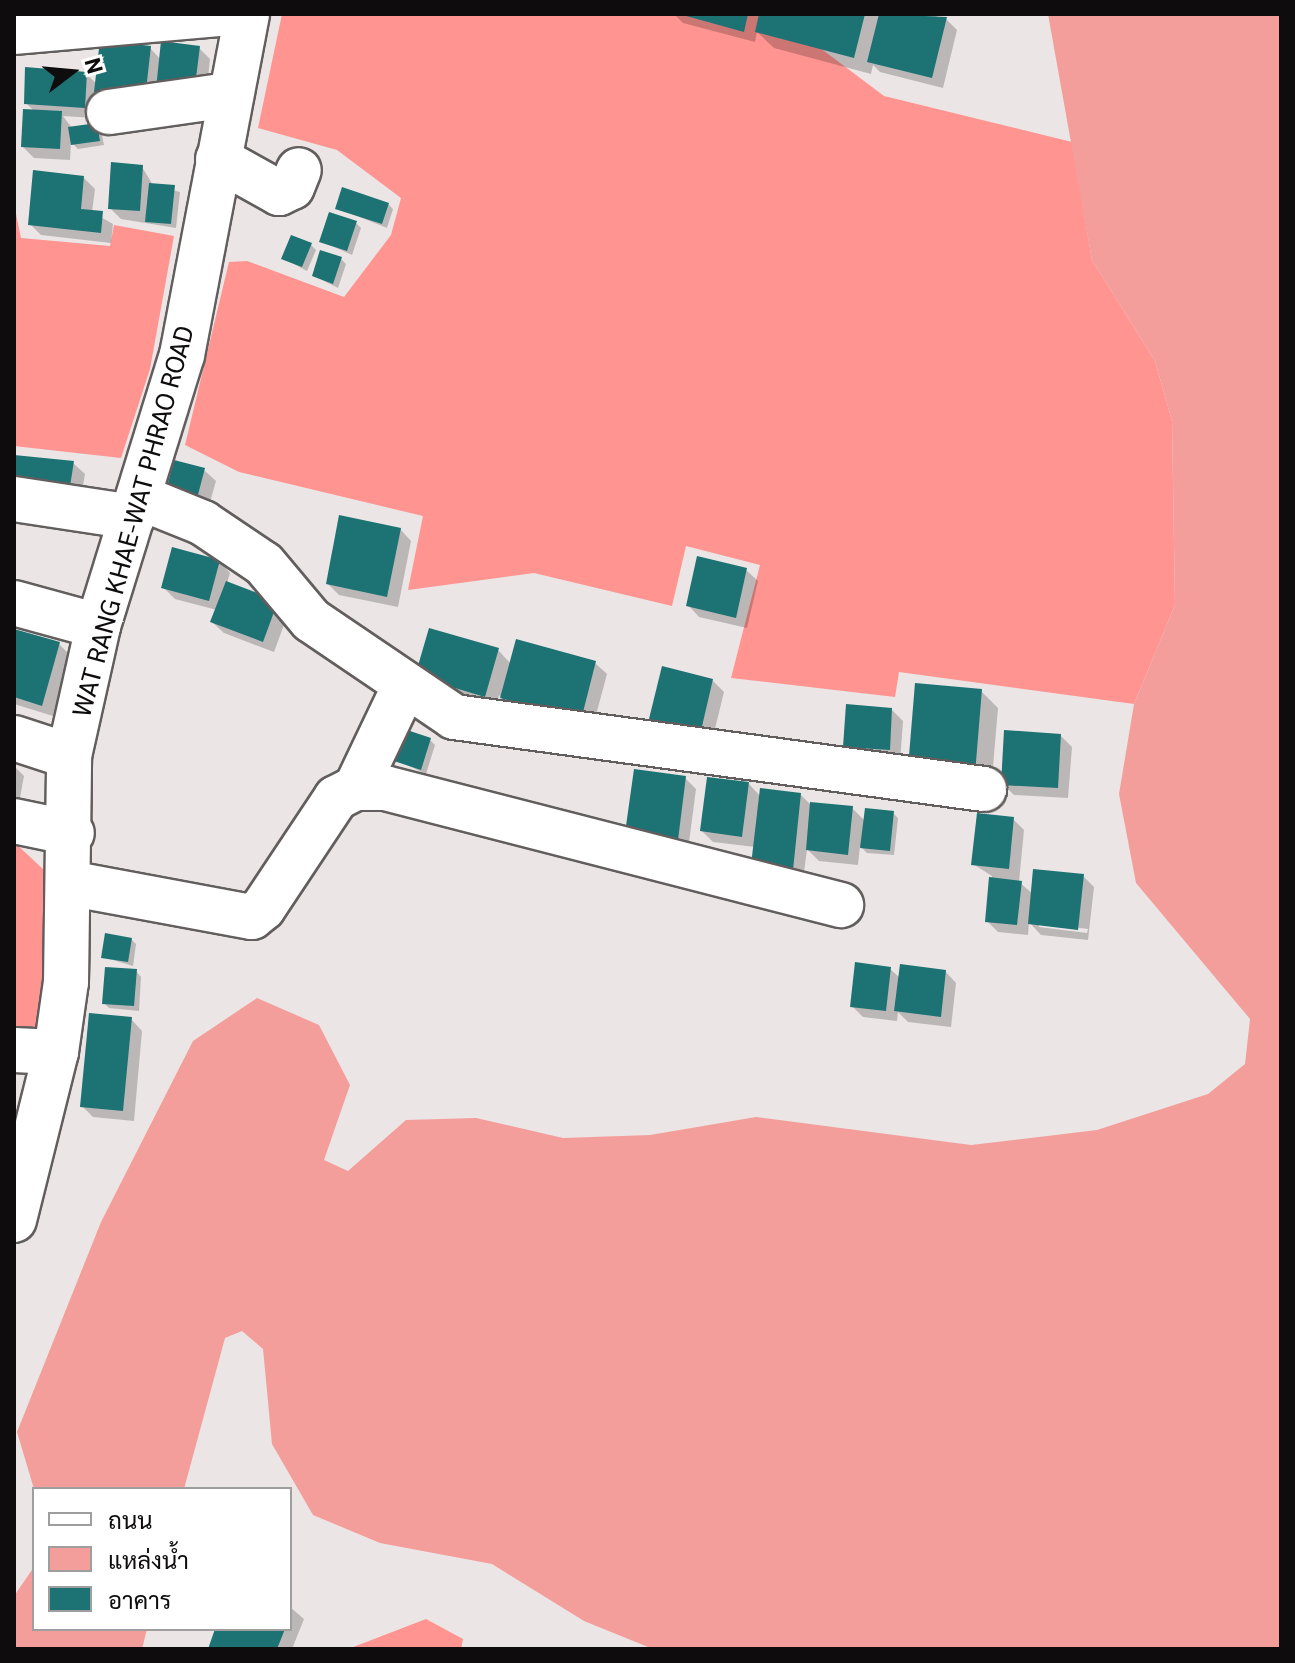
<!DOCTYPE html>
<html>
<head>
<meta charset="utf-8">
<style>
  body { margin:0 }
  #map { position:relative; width:1295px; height:1663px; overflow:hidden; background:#ebe5e5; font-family:Georgia,Sarabun,serif }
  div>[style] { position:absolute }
  .forest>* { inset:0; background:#ff9491 }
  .water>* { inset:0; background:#f49e9b }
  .shadow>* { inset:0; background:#0003 }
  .building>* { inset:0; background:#1d7273 }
  .roads { filter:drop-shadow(2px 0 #635e5e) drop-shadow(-2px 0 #635e5e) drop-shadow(0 2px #635e5e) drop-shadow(0 -2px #635e5e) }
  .minor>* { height:44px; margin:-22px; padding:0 22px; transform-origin:22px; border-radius:22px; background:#fff }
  span { translate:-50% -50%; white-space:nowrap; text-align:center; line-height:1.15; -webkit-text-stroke:7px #fff; paint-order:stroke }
  .street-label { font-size:26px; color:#0e0c0c }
  .frame { position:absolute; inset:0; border:16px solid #0e0c0c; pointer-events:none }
  .legend { position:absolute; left:32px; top:1487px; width:260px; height:144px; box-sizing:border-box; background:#fff; border:2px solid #9f9e9e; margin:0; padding:10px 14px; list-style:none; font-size:24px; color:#0e0c0c }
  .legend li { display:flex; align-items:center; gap:16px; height:40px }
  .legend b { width:40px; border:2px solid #9f9e9e }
  .north { position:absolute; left:32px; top:32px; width:80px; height:80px; -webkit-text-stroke:6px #fff; paint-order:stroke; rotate:74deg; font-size:22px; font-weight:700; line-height:32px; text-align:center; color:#0e0c0c }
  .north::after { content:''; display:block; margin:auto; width:28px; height:36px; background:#0e0c0c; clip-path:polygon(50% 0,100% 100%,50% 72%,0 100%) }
</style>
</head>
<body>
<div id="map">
  <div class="forest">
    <i style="clip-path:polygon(282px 14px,775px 14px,884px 96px,1072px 142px,1092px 260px,1155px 361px,1172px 421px,1175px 605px,1134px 704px,899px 672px,895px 697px,731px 678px,760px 565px,686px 546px,672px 606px,534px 573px,408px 590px,423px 516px,239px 472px,185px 445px,229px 262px,247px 261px,344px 297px,391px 235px,401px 198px,337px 150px,258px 128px)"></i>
    <i style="clip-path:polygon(14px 204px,21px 238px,110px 246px,114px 225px,174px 236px,150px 369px,121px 458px,14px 446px)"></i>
    <i style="clip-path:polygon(14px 842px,44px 870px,54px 988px,41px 1035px,14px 1036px)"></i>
    <i style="clip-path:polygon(426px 1619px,463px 1639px,461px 1649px,348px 1649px)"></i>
  </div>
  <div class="water">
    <i style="clip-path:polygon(1048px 14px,1281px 14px,1281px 1649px,653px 1649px,584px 1621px,492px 1564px,380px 1543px,313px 1515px,272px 1444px,263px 1349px,242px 1331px,225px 1338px,184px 1489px,34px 1489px,17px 1432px,101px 1222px,193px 1041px,257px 998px,319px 1025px,350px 1085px,324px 1160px,348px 1171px,406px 1120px,476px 1118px,563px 1138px,650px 1135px,756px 1117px,971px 1145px,1097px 1130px,1208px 1094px,1245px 1064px,1250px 1019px,1136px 883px,1119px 794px,1134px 704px,1175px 605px,1172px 421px,1155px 361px,1092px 260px)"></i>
    <i style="clip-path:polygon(34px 1567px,34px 1629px,147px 1629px,142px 1649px,14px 1649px,14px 1596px)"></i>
  </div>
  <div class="shadow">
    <i style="clip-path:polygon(674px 14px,927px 14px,946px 19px,957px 30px,943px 88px,880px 72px,873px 65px,871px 74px,774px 48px,757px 32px,755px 42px,683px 23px)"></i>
    <i style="clip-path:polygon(150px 48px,161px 60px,199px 48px,210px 59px,205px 104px,107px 103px,97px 92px,95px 118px,63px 116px,72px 128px,101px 130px,104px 145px,78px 149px,71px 142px,70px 160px,34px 158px,23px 147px,35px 112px,26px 103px,86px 74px,97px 84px)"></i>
    <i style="clip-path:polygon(142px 167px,153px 185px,180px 192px,176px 228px,121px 219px,110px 208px)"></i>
    <i style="clip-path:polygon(84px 178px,95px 189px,92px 212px,113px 224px,111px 243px,41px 235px,30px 224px)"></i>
    <i style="clip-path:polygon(388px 204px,393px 209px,387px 228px,337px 208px)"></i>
    <i style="clip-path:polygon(356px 223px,361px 228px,352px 255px,321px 241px)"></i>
    <i style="clip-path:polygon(311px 245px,316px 250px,307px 271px,284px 259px)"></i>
    <i style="clip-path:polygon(341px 259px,346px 264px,338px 288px,314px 276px)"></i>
    <i style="clip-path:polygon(14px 457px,73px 463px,85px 474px,79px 509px)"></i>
    <i style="clip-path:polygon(175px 462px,204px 470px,216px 481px,205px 520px)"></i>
    <i style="clip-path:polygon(400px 529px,411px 541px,398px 607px,339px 595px,328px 584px)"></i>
    <i style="clip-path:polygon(219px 561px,230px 573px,227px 583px,288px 614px,274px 652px,224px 633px,212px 622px,217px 610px,175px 599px,164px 588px)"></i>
    <i style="clip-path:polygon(746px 570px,758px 581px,747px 628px,699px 617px,688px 605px)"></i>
    <i style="clip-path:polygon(14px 631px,59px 644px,70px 655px,53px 716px,14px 704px)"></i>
    <i style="clip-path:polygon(498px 650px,511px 664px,595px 663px,607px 674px,592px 730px,514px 709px,499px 695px,496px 707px,428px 686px)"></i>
    <i style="clip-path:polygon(712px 680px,724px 692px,711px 745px,662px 733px)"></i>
    <i style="clip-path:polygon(981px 691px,998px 708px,991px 790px,927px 785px)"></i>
    <i style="clip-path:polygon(892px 710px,903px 721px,900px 761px,856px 757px,845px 746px)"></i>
    <i style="clip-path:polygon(1061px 736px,1072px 747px,1068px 798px,1014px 795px,1003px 784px)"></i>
    <i style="clip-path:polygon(430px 740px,435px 745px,426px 774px,397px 760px)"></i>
    <i style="clip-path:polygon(14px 766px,24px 776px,17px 814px,14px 813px)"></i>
    <i style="clip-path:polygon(685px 778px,696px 789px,688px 850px,627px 832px)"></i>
    <i style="clip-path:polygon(749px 784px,761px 797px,801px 795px,812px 806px,852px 808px,865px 821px,893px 813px,898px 818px,894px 855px,867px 853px,860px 846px,858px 865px,819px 861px,807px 849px,803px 880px,755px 847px,713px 842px,702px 831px)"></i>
    <i style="clip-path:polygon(evenodd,1013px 819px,1024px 830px,1019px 882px,1033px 894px,1083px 876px,1094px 887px,1088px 940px,1041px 935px,1029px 922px,1028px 935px,998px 932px,987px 921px,992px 876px,973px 864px,1013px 819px,1039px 923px,1088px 929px,1087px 933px,1039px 927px,1039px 923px)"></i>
    <i style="clip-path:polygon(131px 939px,136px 944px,133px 966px,103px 957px)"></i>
    <i style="clip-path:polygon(890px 969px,900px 978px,945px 971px,956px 983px,951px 1027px,908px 1022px,898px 1012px,897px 1021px,863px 1017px,852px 1006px)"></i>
    <i style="clip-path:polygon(136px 971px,141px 977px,139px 1011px,109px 1008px,104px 1003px)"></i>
    <i style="clip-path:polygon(131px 1019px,142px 1031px,134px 1121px,93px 1117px,82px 1106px)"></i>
    <i style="clip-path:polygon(290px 1607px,304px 1619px,292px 1649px,210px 1649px,217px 1629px,290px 1629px)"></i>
  </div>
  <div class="building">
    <i style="clip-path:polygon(679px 14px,748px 14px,744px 32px)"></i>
    <i style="clip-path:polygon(759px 14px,865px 14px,854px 58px,755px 32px)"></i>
    <i style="clip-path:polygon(879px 14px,947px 17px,932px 78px,867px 62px)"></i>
    <i style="clip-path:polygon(100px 40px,151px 46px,145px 99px,94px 92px)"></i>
    <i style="clip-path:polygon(161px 41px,200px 46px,194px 94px,156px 89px)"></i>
    <i style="clip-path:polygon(25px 67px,87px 72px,85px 108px,24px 104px)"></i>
    <i style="clip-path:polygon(23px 109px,62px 111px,60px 149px,21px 147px)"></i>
    <i style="clip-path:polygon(97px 123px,100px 141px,71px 145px,68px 127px)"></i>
    <i style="clip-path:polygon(111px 162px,143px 165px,140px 211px,108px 209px)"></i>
    <i style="clip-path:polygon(33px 170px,84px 176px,81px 209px,103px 211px,101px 233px,28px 225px)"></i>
    <i style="clip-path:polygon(149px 183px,175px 185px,171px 224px,145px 222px)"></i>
    <i style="clip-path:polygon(342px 187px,389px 203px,382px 224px,335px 209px)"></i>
    <i style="clip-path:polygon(329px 212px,357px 221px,347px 251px,319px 242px)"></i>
    <i style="clip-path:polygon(291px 235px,312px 243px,302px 267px,281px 259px)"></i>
    <i style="clip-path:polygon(320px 250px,342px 257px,333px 284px,312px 276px)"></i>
    <i style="clip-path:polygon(14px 455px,74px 461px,68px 499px,14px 494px)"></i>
    <i style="clip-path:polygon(174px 460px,205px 468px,194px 510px,163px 502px)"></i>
    <i style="clip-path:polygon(339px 515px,401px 528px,387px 597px,326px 584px)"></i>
    <i style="clip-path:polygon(172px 547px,220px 560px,209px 601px,161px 588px)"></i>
    <i style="clip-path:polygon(697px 556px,747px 568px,736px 618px,686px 606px)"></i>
    <i style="clip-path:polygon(226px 581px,278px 601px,263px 642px,210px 622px)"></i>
    <i style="clip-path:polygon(429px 628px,499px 648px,485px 697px,415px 676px)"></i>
    <i style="clip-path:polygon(14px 629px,60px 642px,42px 706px,14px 697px)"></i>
    <i style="clip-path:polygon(516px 639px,596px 661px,581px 720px,500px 698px)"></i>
    <i style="clip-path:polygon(662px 666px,713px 679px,700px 735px,648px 723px)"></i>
    <i style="clip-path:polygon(915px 683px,982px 689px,975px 774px,908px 768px)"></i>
    <i style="clip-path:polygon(846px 704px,892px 708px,890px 750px,843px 747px)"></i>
    <i style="clip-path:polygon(404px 729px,431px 738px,421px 770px,394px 761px)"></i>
    <i style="clip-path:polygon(1004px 730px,1061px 734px,1058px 788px,1001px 785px)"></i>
    <i style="clip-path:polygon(634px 769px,686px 776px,678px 840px,625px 833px)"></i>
    <i style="clip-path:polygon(707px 777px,749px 782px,742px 837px,700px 831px)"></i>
    <i style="clip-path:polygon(760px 788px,801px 793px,793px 870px,751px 865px)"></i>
    <i style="clip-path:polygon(810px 802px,853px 806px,848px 855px,806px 850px)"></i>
    <i style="clip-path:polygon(865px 808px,894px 811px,890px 851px,860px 848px)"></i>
    <i style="clip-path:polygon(977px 813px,1014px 817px,1009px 869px,971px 865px)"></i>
    <i style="clip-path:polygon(1033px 869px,1084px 874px,1078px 930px,1028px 924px)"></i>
    <i style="clip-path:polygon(989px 877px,1022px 881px,1017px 925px,985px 922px)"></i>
    <i style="clip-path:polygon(105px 933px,132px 938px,128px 962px,101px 958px)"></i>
    <i style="clip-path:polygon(855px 962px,891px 967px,886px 1011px,850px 1007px)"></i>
    <i style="clip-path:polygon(900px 964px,946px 970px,941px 1017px,894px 1011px)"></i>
    <i style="clip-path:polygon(105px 967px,137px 969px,134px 1006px,102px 1004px)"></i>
    <i style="clip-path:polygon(89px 1013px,132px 1017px,123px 1111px,80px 1107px)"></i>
    <i style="clip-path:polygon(215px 1629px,285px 1629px,277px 1649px,208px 1649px)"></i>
  </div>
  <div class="roads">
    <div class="minor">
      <i style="left:14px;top:32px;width:206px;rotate:-5deg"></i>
      <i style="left:109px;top:112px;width:120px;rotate:-8.1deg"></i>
      <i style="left:218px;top:159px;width:70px;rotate:29.1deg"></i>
      <i style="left:279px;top:193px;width:14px;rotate:-25deg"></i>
      <i style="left:292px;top:187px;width:18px;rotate:-68deg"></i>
      <i style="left:139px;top:497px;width:69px;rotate:22.1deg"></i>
      <i style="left:203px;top:523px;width:73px;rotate:33.9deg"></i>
      <i style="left:264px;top:564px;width:73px;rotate:50deg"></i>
      <i style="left:311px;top:620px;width:173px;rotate:34.1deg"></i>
      <i style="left:454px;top:717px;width:535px;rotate:7.74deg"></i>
      <i style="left:14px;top:499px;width:120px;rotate:8.6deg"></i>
      <i style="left:14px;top:603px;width:87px;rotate:15.3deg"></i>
      <i style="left:14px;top:738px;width:58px;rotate:18.1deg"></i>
      <i style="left:356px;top:788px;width:95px;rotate:-64.5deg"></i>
      <i style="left:14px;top:821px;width:59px;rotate:11.7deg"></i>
      <i style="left:68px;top:883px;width:187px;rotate:10.5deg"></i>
      <i style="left:252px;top:917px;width:14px;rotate:-39deg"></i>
      <i style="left:263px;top:908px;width:132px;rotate:-56.4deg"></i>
      <i style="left:336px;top:798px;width:22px;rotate:-27deg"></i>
      <i style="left:356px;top:788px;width:29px"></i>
      <i style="left:385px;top:788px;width:471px;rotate:14.4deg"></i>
      <i style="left:14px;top:1050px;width:42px;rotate:2.7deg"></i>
      <i style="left:14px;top:1220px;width:173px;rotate:-76deg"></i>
      <i style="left:56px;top:1052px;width:71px;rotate:-81.9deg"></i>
      <i style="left:66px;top:982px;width:226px;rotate:-89.2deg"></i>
      <i style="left:69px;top:756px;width:133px;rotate:-77.4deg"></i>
      <i style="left:98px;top:626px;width:284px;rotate:-72.8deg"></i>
      <i style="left:182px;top:355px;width:347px;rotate:-79.2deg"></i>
    </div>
  </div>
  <div class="street-label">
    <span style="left:132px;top:521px;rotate:-75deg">WAT RANG KHAE-WAT PHRAO ROAD</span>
  </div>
  <div class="frame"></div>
  <ul class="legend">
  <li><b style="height:10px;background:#fff"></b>ถนน</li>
  <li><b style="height:22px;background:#f49e9b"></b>แหล่งน้ำ</li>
  <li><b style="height:22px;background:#1d7273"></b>อาคาร</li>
  </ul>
  <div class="north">N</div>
</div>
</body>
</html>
